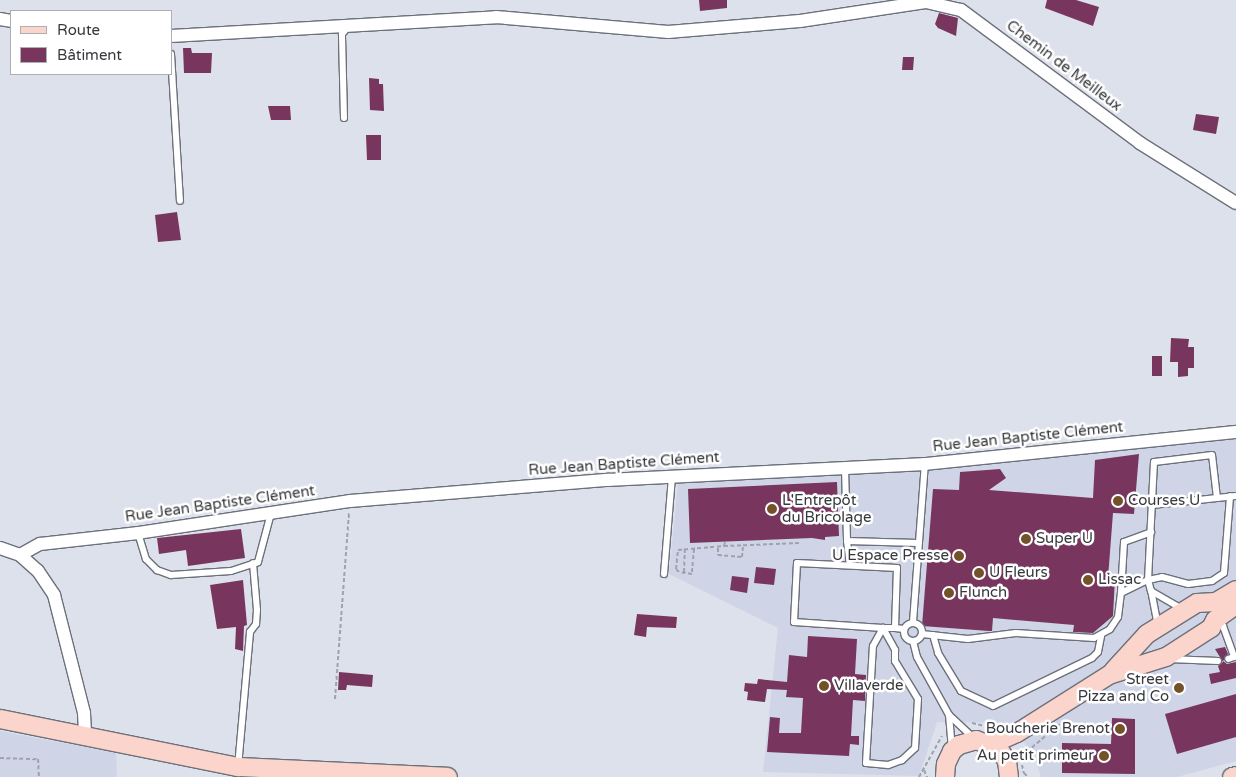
<!DOCTYPE html>
<html>
<head>
<meta charset="utf-8">
<style>
  body { margin:0 }
  #map { position:relative; width:1236px; height:777px; overflow:hidden; background:#dde1ec; font-family:"Varela Round",sans-serif }
  div>[style] { position:absolute }
  .built>* { inset:0; background:#cfd5e7 }
  .building>* { inset:0; background:#78365e }
  .path>* { height:2px; margin-top:-1px; transform-origin:0; background:repeating-linear-gradient(90deg,#9fa2ab 0 4px,transparent 0 6.5px) }
  .roads { filter:drop-shadow(1px 0 #6c707a) drop-shadow(-1px 0 #6c707a) drop-shadow(0 1px #6c707a) drop-shadow(0 -1px #6c707a) }
  .lane>* { height:6px; margin:-3px; padding:0 3px; transform-origin:3px; border-radius:3px; background:#fff }
  .lane>.ring { margin:-3px; padding:0; box-sizing:content-box; background:none; border:6px solid #fff; border-radius:50% }
  .street>* { height:12px; margin:-6px; padding:0 6px; transform-origin:6px; border-radius:6px; background:#fff }
  .secondary>* { height:18px; margin:-9px; padding:0 9px; transform-origin:9px; border-radius:9px; background:#fbd4cc }
  .dots>* { width:14px; height:14px; translate:-50% -50%; box-sizing:border-box; border:2px solid #fff; border-radius:50% }
  span { translate:-50% -50%; white-space:nowrap; text-align:center; line-height:1.15; -webkit-text-stroke:5px #fff; paint-order:stroke }
  .street-label { font-size:15px; color:#36383c }
  .poi-label { font-size:15px; color:#36383c }
  .left { translate:0 -50%; text-align:left }
  .right { translate:-100% -50%; text-align:right }
  .legend { position:absolute; left:10px; top:10px; width:162px; height:65px; box-sizing:border-box; background:#fff; border:1px solid #afafb1; margin:0; padding:6px 9px; list-style:none; font-size:15px; color:#36383c }
  .legend li { display:flex; align-items:center; gap:10px; height:25px }
  .legend b { width:25px; border:1px solid #afafb1 }
</style>
</head>
<body>
<div id="map">
  <div class="built">
    <i style="clip-path:polygon(1236px 439px,1236px 761px,1177px 777px,1041px 777px,1034px 755px,1009px 723px,937px 722px,919px 776px,763px 772px,778px 628px,669px 574px,678px 483px,945px 467px)"></i>
    <i style="clip-path:polygon(0 731px,116px 753px,117px 777px,0 777px)"></i>
  </div>
  <div class="building">
    <i style="clip-path:polygon(699px 0,727px 0,727px 8px,700px 11px)"></i>
    <i style="clip-path:polygon(1047px 0,1076px 0,1099px 7px,1093px 26px,1045px 8px)"></i>
    <i style="clip-path:polygon(939px 13px,958px 18px,956px 36px,938px 28px,935px 24px)"></i>
    <i style="clip-path:polygon(183px 48px,191px 48px,192px 53px,212px 53px,211px 73px,184px 73px)"></i>
    <i style="clip-path:polygon(903px 57px,914px 57px,913px 70px,902px 70px)"></i>
    <i style="clip-path:polygon(369px 78px,379px 79px,379px 84px,383px 84px,384px 111px,370px 110px)"></i>
    <i style="clip-path:polygon(268px 106px,290px 106px,291px 120px,271px 120px)"></i>
    <i style="clip-path:polygon(1196px 114px,1219px 117px,1216px 134px,1193px 130px)"></i>
    <i style="clip-path:polygon(366px 135px,381px 135px,381px 160px,367px 160px)"></i>
    <i style="clip-path:polygon(177px 212px,181px 240px,158px 242px,155px 215px)"></i>
    <i style="clip-path:polygon(1171px 338px,1189px 339px,1188px 347px,1194px 347px,1194px 368px,1188px 368px,1188px 376px,1178px 377px,1178px 362px,1170px 362px)"></i>
    <i style="clip-path:polygon(1152px 356px,1162px 356px,1162px 376px,1152px 376px)"></i>
    <i style="clip-path:polygon(1139px 454px,1134px 514px,1113px 513px,1108px 578px,1115px 578px,1113px 616px,1093px 633px,1073px 632px,1074px 625px,993px 618px,992px 631px,989px 631px,922px 626px,933px 489px,959px 490px,960px 472px,1000px 469px,1006px 478px,989px 490px,1093px 498px,1095px 460px)"></i>
    <i style="clip-path:polygon(837px 482px,839px 536px,825px 537px,825px 540px,812px 538px,690px 543px,688px 489px)"></i>
    <i style="clip-path:polygon(241px 529px,245px 558px,188px 566px,186px 550px,159px 554px,157px 538px)"></i>
    <i style="clip-path:polygon(756px 567px,776px 569px,774px 585px,754px 583px)"></i>
    <i style="clip-path:polygon(732px 576px,749px 578px,747px 593px,730px 590px)"></i>
    <i style="clip-path:polygon(243px 580px,247px 625px,244px 626px,243px 651px,235px 649px,236px 627px,217px 629px,210px 585px)"></i>
    <i style="clip-path:polygon(637px 614px,677px 617px,676px 628px,647px 627px,646px 637px,634px 635px)"></i>
    <i style="clip-path:polygon(808px 636px,857px 639px,855px 674px,866px 675px,865px 701px,853px 700px,851px 736px,859px 736px,859px 745px,850px 744px,849px 756px,767px 752px,770px 717px,780px 718px,779px 733px,801px 733px,803px 698px,786px 697px,787px 690px,767px 689px,765px 702px,747px 700px,748px 692px,744px 691px,745px 683px,757px 684px,758px 679px,787px 682px,789px 655px,807px 657px)"></i>
    <i style="clip-path:polygon(1225px 647px,1228px 654px,1223px 661px,1227px 664px,1236px 662px,1236px 678px,1211px 684px,1209px 674px,1220px 672px,1218px 666px,1223px 662px,1215px 649px)"></i>
    <i style="clip-path:polygon(339px 672px,373px 675px,372px 687px,347px 685px,346px 690px,338px 690px)"></i>
    <i style="clip-path:polygon(1236px 694px,1236px 737px,1177px 754px,1165px 714px)"></i>
    <i style="clip-path:polygon(1112px 718px,1135px 719px,1135px 774px,1062px 773px,1062px 743px,1111px 744px)"></i>
  </div>
  <div class="path">
    <i style="left:724px;top:546px;width:75px;rotate:-2.3deg"></i>
    <i style="left:718px;top:548px;width:7px;rotate:90deg"></i>
    <i style="left:718px;top:555px;width:24px;rotate:5deg"></i>
    <i style="left:742px;top:557px;width:11px;rotate:-85deg"></i>
    <i style="left:694px;top:549px;width:25px;rotate:95deg"></i>
    <i style="left:692px;top:574px;width:13px;rotate:-171deg"></i>
    <i style="left:679px;top:572px;width:4px;rotate:-135deg"></i>
    <i style="left:676px;top:569px;width:19px;rotate:-84deg"></i>
    <i style="left:678px;top:550px;width:46px;rotate:-5deg"></i>
    <i style="left:724px;top:546px;width:4px;rotate:-76deg"></i>
    <i style="left:684px;top:572px;width:23px;rotate:-88deg"></i>
    <i style="left:335px;top:699px;width:188px;rotate:-85.7deg"></i>
    <i style="left:972px;top:723px;width:23px;rotate:13deg"></i>
    <i style="left:1019px;top:752px;width:22px;rotate:77deg"></i>
    <i style="left:1022px;top:756px;width:52px;rotate:-40.4deg"></i>
    <i style="left:0;top:758px;width:38px;rotate:2deg"></i>
    <i style="left:38px;top:759px;width:18px;rotate:87deg"></i>
    <i style="left:924px;top:770px;width:8px;rotate:67deg"></i>
    <i style="left:1024px;top:773px;width:6px;rotate:45deg"></i>
    <i style="left:919px;top:777px;width:47px;rotate:-60.7deg"></i>
  </div>
  <div class="roads">
    <div class="lane">
      <i style="left:171px;top:54px;width:147px;rotate:86.5deg"></i>
      <i style="left:344px;top:118px;width:84px;rotate:-91.4deg"></i>
      <i style="left:342px;top:34px;width:9px;rotate:-49deg"></i>
      <i style="left:845px;top:468px;width:73px;rotate:88.4deg"></i>
      <i style="left:847px;top:541px;width:71px;rotate:1.6deg"></i>
      <i style="left:1217px;top:498px;width:43px;rotate:-96.6deg"></i>
      <i style="left:1212px;top:455px;width:58px;rotate:173.1deg"></i>
      <i style="left:1154px;top:462px;width:118px;rotate:92.9deg"></i>
      <i style="left:1148px;top:580px;width:14px;rotate:-12deg"></i>
      <i style="left:1162px;top:577px;width:27px;rotate:15deg"></i>
      <i style="left:1188px;top:584px;width:24px;rotate:-7deg"></i>
      <i style="left:1212px;top:581px;width:14px;rotate:-34deg"></i>
      <i style="left:1224px;top:573px;width:77px;rotate:-85.5deg"></i>
      <i style="left:1152px;top:505px;width:84px;rotate:-6.1deg"></i>
      <i style="left:138px;top:533px;width:27px;rotate:73deg"></i>
      <i style="left:146px;top:559px;width:16px;rotate:45deg"></i>
      <i style="left:157px;top:570px;width:15px;rotate:20deg"></i>
      <i style="left:171px;top:575px;width:60px;rotate:-3.8deg"></i>
      <i style="left:231px;top:571px;width:28px;rotate:-18deg"></i>
      <i style="left:258px;top:562px;width:51px;rotate:-75.1deg"></i>
      <i style="left:847px;top:541px;width:24px;rotate:83deg"></i>
      <i style="left:664px;top:574px;width:97px;rotate:-85.3deg"></i>
      <i style="left:1121px;top:593px;width:51px;rotate:-86.6deg"></i>
      <i style="left:1124px;top:542px;width:29px;rotate:-20deg"></i>
      <i style="left:1217px;top:621px;width:8px;rotate:40deg"></i>
      <i style="left:1223px;top:626px;width:33px;rotate:70deg"></i>
      <i style="left:1234px;top:657px;width:6px;rotate:162deg"></i>
      <i style="left:913px;top:622px;width:158px;rotate:-85.7deg"></i>
      <i class="ring" style="left:904px;top:623px;width:12px;height:12px"></i>
      <i style="left:1158px;top:626px;width:36px;rotate:-101deg"></i>
      <i style="left:1151px;top:591px;width:36px;rotate:30deg"></i>
      <i style="left:883px;top:628px;width:25px;rotate:61deg"></i>
      <i style="left:895px;top:650px;width:11px;rotate:90deg"></i>
      <i style="left:895px;top:661px;width:44px;rotate:58.8deg"></i>
      <i style="left:918px;top:699px;width:49px;rotate:93.5deg"></i>
      <i style="left:915px;top:748px;width:18px;rotate:137deg"></i>
      <i style="left:902px;top:760px;width:15px;rotate:160deg"></i>
      <i style="left:888px;top:765px;width:22px;rotate:-175deg"></i>
      <i style="left:866px;top:763px;width:117px;rotate:-86.6deg"></i>
      <i style="left:873px;top:646px;width:21px;rotate:-61deg"></i>
      <i style="left:895px;top:628px;width:60px;rotate:-88.1deg"></i>
      <i style="left:897px;top:568px;width:100px;rotate:-177.1deg"></i>
      <i style="left:797px;top:563px;width:59px;rotate:92.9deg"></i>
      <i style="left:794px;top:622px;width:89px;rotate:3.9deg"></i>
      <i style="left:883px;top:628px;width:12px"></i>
      <i style="left:895px;top:628px;width:9px;rotate:6deg"></i>
      <i style="left:922px;top:634px;width:46px;rotate:6.2deg"></i>
      <i style="left:968px;top:639px;width:48px;rotate:-7.1deg"></i>
      <i style="left:1016px;top:633px;width:78px;rotate:3.7deg"></i>
      <i style="left:1094px;top:638px;width:18px;rotate:-29deg"></i>
      <i style="left:1110px;top:629px;width:14px;rotate:-56deg"></i>
      <i style="left:1118px;top:617px;width:24px;rotate:-83deg"></i>
      <i style="left:1121px;top:593px;width:30px;rotate:-26deg"></i>
      <i style="left:1148px;top:580px;width:11px;rotate:75deg"></i>
      <i style="left:933px;top:635px;width:19px;rotate:74deg"></i>
      <i style="left:938px;top:653px;width:44px;rotate:58.8deg"></i>
      <i style="left:961px;top:691px;width:35px;rotate:25deg"></i>
      <i style="left:993px;top:706px;width:110px;rotate:-25.9deg"></i>
      <i style="left:1092px;top:658px;width:8px;rotate:-45deg"></i>
      <i style="left:1098px;top:652px;width:16px;rotate:-79deg"></i>
      <i style="left:913px;top:641px;width:16px;rotate:76deg"></i>
      <i style="left:917px;top:657px;width:66px;rotate:61.1deg"></i>
      <i style="left:949px;top:715px;width:34px;rotate:43deg"></i>
      <i style="left:1169px;top:659px;width:49px;rotate:2.3deg"></i>
      <i style="left:949px;top:715px;width:33px;rotate:85deg"></i>
      <i style="left:238px;top:767px;width:136px;rotate:-84.9deg"></i>
      <i style="left:250px;top:632px;width:10px;rotate:-53deg"></i>
      <i style="left:256px;top:624px;width:14px;rotate:-86deg"></i>
      <i style="left:257px;top:610px;width:47px;rotate:-94.9deg"></i>
    </div>
    <div class="street">
      <i style="left:0;top:19px;width:11px;rotate:10deg"></i>
      <i style="left:171px;top:36px;width:326px;rotate:-3.3deg"></i>
      <i style="left:496px;top:17px;width:173px;rotate:5deg"></i>
      <i style="left:668px;top:32px;width:132px;rotate:-4.8deg"></i>
      <i style="left:800px;top:21px;width:127px;rotate:-8.6deg"></i>
      <i style="left:926px;top:2px;width:36px;rotate:13deg"></i>
      <i style="left:961px;top:10px;width:223px;rotate:36.6deg"></i>
      <i style="left:1140px;top:143px;width:113px;rotate:32deg"></i>
      <i style="left:0;top:548px;width:21px;rotate:19deg"></i>
      <i style="left:20px;top:555px;width:24px;rotate:42deg"></i>
      <i style="left:38px;top:571px;width:29px;rotate:56deg"></i>
      <i style="left:54px;top:595px;width:122px;rotate:75.7deg"></i>
      <i style="left:84px;top:713px;width:17px;rotate:87deg"></i>
      <i style="left:20px;top:555px;width:23px;rotate:-29deg"></i>
      <i style="left:40px;top:544px;width:99px;rotate:-6.4deg"></i>
      <i style="left:138px;top:533px;width:214px;rotate:-8.6deg"></i>
      <i style="left:350px;top:501px;width:259px;rotate:-4.7deg"></i>
      <i style="left:608px;top:480px;width:317px;rotate:-2.9deg"></i>
      <i style="left:925px;top:464px;width:313px;rotate:-5.9deg"></i>
    </div>
    <div class="secondary">
      <i style="left:1113px;top:671px;width:50px;rotate:-47.4deg"></i>
      <i style="left:1147px;top:634px;width:59px;rotate:-31.8deg"></i>
      <i style="left:1197px;top:603px;width:19px;rotate:-3deg"></i>
      <i style="left:1216px;top:602px;width:23px;rotate:-31deg"></i>
      <i style="left:0;top:719px;width:243px;rotate:11.4deg"></i>
      <i style="left:238px;top:767px;width:210px;rotate:2.7deg"></i>
      <i style="left:992px;top:744px;width:27px;rotate:-24deg"></i>
      <i style="left:1017px;top:733px;width:109px;rotate:-32.2deg"></i>
      <i style="left:1109px;top:675px;width:60px;rotate:-17.5deg"></i>
      <i style="left:1166px;top:657px;width:54px;rotate:-32.8deg"></i>
      <i style="left:1211px;top:628px;width:9px;rotate:-63deg"></i>
      <i style="left:1215px;top:620px;width:26px;rotate:-36deg"></i>
      <i style="left:945px;top:777px;width:13px;rotate:-86deg"></i>
      <i style="left:946px;top:764px;width:14px;rotate:-65deg"></i>
      <i style="left:952px;top:751px;width:9px;rotate:-41deg"></i>
      <i style="left:959px;top:745px;width:18px;rotate:-16deg"></i>
      <i style="left:976px;top:740px;width:23px;rotate:20deg"></i>
      <i style="left:998px;top:748px;width:16px;rotate:55deg"></i>
      <i style="left:1007px;top:761px;width:16px;rotate:83deg"></i>
      <i style="left:1232px;top:777px;width:4px;rotate:-14deg"></i>
    </div>
  </div>
  <div class="dots">
    <i style="left:1118px;top:501px;background:#735129"></i>
    <i style="left:772px;top:509px;background:#735129"></i>
    <i style="left:1026px;top:539px;background:#735129"></i>
    <i style="left:959px;top:556px;background:#735129"></i>
    <i style="left:979px;top:573px;background:#735129"></i>
    <i style="left:1088px;top:580px;background:#735129"></i>
    <i style="left:949px;top:593px;background:#735129"></i>
    <i style="left:824px;top:686px;background:#735129"></i>
    <i style="left:1179px;top:688px;background:#735129"></i>
    <i style="left:1120px;top:729px;background:#735129"></i>
    <i style="left:1104px;top:756px;background:#735129"></i>
  </div>
  <div class="street-label">
    <span style="left:1064px;top:66px;rotate:37deg">Chemin de Meilleux</span>
    <span style="left:1028px;top:437px;rotate:-6deg">Rue Jean Baptiste Clément</span>
    <span style="left:624px;top:464px;rotate:-4deg">Rue Jean Baptiste Clément</span>
    <span style="left:220px;top:504px;rotate:-8deg">Rue Jean Baptiste Clément</span>
  </div>
  <div class="poi-label">
    <span class="left" style="left:782px;top:509px">L'Entrepôt<br>du Bricolage</span>
    <span class="left" style="left:1128px;top:501px">Courses U</span>
    <span class="left" style="left:1036px;top:539px">Super U</span>
    <span class="right" style="left:949px;top:556px">U Espace Presse</span>
    <span class="left" style="left:989px;top:573px">U Fleurs</span>
    <span class="left" style="left:1098px;top:580px">Lissac</span>
    <span class="left" style="left:959px;top:593px">Flunch</span>
    <span class="right" style="left:1169px;top:688px">Street<br>Pizza and Co</span>
    <span class="left" style="left:834px;top:686px">Villaverde</span>
    <span class="right" style="left:1110px;top:729px">Boucherie Brenot</span>
    <span class="right" style="left:1094px;top:756px">Au petit primeur</span>
  </div>
  <ul class="legend">
  <li><b style="height:6px;background:#fbd4cc"></b>Route</li>
  <li><b style="height:14px;background:#78365e"></b>Bâtiment</li>
  </ul>
</div>
</body>
</html>
